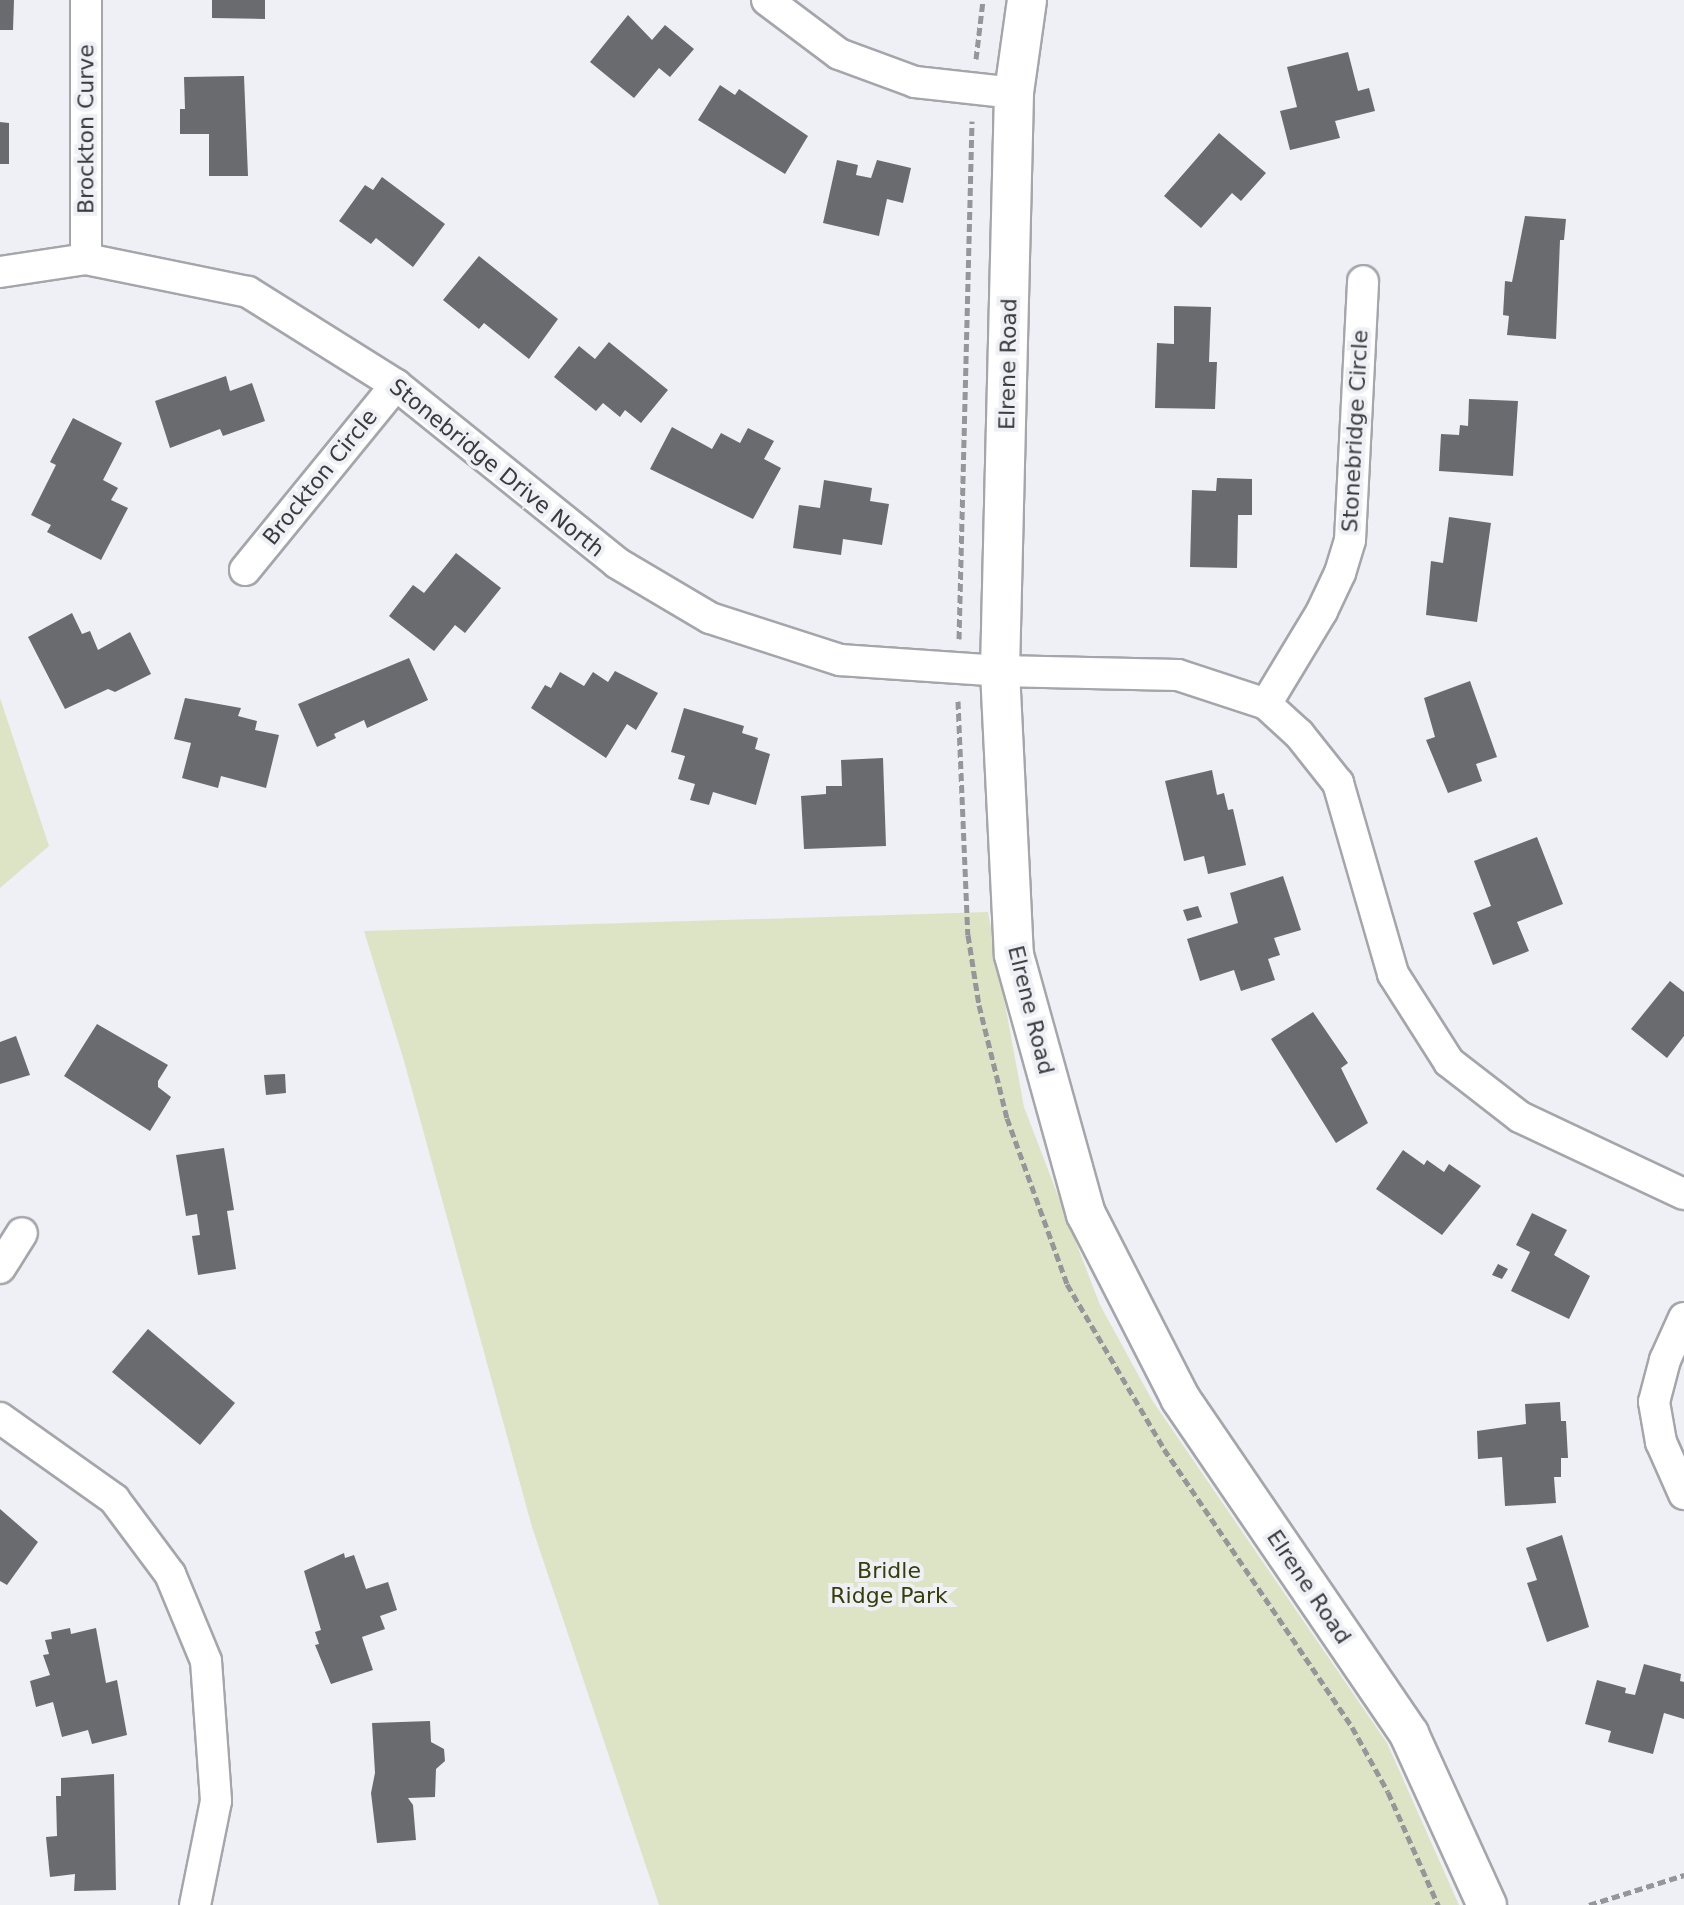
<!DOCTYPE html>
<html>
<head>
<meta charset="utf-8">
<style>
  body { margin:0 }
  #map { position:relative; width:1684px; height:1905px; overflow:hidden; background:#eef0f5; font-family:"DejaVu Sans",sans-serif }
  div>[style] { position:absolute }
  .green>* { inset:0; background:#dde4c5 }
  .building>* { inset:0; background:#696b6f }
  .path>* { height:5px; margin-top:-2.5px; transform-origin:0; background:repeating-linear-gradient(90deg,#949699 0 8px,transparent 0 12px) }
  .roads { filter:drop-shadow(2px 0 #a5a6ab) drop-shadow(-2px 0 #a5a6ab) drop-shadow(0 2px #a5a6ab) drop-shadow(0 -2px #a5a6ab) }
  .minor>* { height:30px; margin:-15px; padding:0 15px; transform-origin:15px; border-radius:15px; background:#fff }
  .tertiary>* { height:38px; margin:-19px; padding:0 19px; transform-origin:19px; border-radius:19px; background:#fff }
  span { translate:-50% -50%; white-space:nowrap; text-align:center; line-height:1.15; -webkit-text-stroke:8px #eef0f5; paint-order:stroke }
  .street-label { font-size:22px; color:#393a3c }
  .park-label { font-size:22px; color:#363d06 }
</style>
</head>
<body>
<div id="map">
  <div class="green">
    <i style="clip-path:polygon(0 698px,49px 846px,0 888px)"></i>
    <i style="clip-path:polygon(988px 912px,1024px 1107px,1100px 1305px,1152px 1400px,1387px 1743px,1459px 1905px,659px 1905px,532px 1527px,404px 1061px,364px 931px)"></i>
  </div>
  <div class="building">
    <i style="clip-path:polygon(0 0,14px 0,13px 30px,0 30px)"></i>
    <i style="clip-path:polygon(212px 0,265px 0,265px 19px,212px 18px)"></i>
    <i style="clip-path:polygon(628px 15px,652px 40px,665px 25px,694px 49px,670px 77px,659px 68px,634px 98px,590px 62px)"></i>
    <i style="clip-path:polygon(1348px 52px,1358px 91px,1369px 88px,1375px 111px,1335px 121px,1340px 138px,1290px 150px,1280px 111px,1297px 107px,1287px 67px)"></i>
    <i style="clip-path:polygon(244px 76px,248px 176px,209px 176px,209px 134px,180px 134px,180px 109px,185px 109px,184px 77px)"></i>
    <i style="clip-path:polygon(720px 85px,735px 95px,739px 89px,808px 136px,785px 174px,698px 120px)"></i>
    <i style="clip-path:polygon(0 122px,9px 123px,9px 164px,0 164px)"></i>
    <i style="clip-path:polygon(1219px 133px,1266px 173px,1241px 201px,1232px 193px,1201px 228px,1164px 196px)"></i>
    <i style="clip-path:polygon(837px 160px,858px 165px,856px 175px,871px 178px,877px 160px,911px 168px,903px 203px,887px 199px,879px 236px,823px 223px)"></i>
    <i style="clip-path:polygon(382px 177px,445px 224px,413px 267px,376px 238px,371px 244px,339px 221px,365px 185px,373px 190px)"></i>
    <i style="clip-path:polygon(1525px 216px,1566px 219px,1564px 240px,1560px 240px,1556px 339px,1507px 335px,1509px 316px,1503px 315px,1505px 281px,1512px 282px)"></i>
    <i style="clip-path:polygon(479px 256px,558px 319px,529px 359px,484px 323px,479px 329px,443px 300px)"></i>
    <i style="clip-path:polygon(1174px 306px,1211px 307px,1209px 362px,1217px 362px,1215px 409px,1155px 408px,1157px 343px,1174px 344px)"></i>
    <i style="clip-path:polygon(609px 342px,668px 390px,641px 423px,625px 410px,620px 417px,603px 403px,596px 411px,554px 377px,579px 346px,595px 359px)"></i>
    <i style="clip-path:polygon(226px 376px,230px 391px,252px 383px,265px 421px,223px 436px,220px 429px,170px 448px,155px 401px)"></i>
    <i style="clip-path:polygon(1469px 399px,1518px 401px,1513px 476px,1439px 471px,1441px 434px,1459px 435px,1460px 425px,1468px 426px)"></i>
    <i style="clip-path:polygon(73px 418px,122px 443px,103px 480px,118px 488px,111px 500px,128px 508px,101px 560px,47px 532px,51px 525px,31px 515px,56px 465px,50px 462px)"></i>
    <i style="clip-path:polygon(672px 427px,712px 449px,721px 433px,740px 443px,748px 428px,774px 441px,764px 459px,781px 468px,753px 519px,650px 469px)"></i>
    <i style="clip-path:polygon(1217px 478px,1252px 479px,1252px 515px,1238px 515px,1237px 568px,1190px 567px,1192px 490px,1216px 491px)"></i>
    <i style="clip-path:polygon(824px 480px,872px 488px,870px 501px,889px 504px,882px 545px,843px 539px,841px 555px,793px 548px,799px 505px,820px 508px)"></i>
    <i style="clip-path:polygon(1449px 517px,1491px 523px,1477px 622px,1426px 615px,1431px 561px,1443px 563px)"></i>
    <i style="clip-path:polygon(456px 553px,501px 588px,465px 633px,455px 625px,434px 651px,389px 616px,413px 585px,424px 593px)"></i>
    <i style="clip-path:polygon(72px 613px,82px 634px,90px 631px,98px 650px,130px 632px,151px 674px,115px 692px,108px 689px,65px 709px,28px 637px)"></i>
    <i style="clip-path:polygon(409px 658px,428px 700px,367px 728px,364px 720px,334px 734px,336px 738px,317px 747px,298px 704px)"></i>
    <i style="clip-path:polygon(615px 671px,658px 693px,636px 730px,627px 724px,606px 758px,531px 708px,545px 685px,551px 688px,560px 672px,584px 686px,593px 672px,608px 682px)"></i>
    <i style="clip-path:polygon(1470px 681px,1497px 757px,1476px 764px,1482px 781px,1448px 793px,1426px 740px,1435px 737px,1424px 698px)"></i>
    <i style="clip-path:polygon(185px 698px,241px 708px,238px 716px,257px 721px,255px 730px,279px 735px,266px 788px,221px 776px,218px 788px,182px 778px,191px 743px,174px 739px)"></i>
    <i style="clip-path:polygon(684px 708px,744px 726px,742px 733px,758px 738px,755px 749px,770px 754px,756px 805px,713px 792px,709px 805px,690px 800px,695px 784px,678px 779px,685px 756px,671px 752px)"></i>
    <i style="clip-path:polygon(883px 758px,886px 846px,804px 849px,801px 796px,826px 794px,826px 786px,842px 786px,841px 760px)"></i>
    <i style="clip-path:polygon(1212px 770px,1217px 795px,1224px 793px,1228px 810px,1233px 809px,1246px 865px,1208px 874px,1204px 856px,1184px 861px,1165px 781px)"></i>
    <i style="clip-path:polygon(1537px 837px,1563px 904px,1517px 922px,1529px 951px,1493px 965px,1473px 913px,1491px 906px,1474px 861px)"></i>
    <i style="clip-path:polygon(1283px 876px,1301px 930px,1274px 938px,1280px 955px,1268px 959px,1275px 980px,1241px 991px,1234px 970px,1200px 981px,1187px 939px,1238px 923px,1230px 893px)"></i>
    <i style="clip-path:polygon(1198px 906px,1202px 917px,1187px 921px,1183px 910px)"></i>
    <i style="clip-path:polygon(1670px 981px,1684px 992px,1684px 1036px,1667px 1058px,1631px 1029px)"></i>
    <i style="clip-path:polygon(1313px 1012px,1348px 1063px,1341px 1068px,1368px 1123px,1336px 1143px,1271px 1039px)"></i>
    <i style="clip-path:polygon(97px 1024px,168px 1065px,158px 1081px,158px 1087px,171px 1097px,150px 1131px,64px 1076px)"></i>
    <i style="clip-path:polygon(16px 1036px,30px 1075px,0 1084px,0 1042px)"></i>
    <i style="clip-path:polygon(285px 1074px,286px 1093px,266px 1095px,264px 1075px)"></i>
    <i style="clip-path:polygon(224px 1148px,234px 1210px,227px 1211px,236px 1269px,198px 1275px,192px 1236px,200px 1235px,197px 1214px,186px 1216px,176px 1155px)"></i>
    <i style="clip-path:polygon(1403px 1150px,1424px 1165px,1427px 1160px,1444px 1172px,1449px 1164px,1481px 1186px,1442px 1235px,1376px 1189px)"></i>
    <i style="clip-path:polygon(1532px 1213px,1567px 1230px,1554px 1255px,1590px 1276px,1569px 1319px,1511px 1291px,1530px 1252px,1516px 1245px)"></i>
    <i style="clip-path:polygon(1498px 1264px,1508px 1269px,1502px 1279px,1492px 1275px)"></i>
    <i style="clip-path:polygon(148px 1329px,235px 1403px,200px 1445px,112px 1372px)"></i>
    <i style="clip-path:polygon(1560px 1402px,1561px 1421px,1566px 1421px,1568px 1458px,1561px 1458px,1561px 1477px,1554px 1477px,1556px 1503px,1505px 1506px,1502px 1457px,1478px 1459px,1477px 1431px,1526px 1424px,1525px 1404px)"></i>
    <i style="clip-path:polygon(0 1509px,38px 1542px,7px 1585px,0 1581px)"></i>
    <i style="clip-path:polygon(1562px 1535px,1589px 1627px,1547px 1642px,1527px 1583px,1537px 1580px,1526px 1548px)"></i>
    <i style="clip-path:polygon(344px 1553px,345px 1558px,354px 1555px,366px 1589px,388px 1582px,397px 1610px,380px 1616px,385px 1629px,362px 1637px,373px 1670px,331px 1684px,315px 1645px,319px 1644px,315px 1632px,321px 1630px,304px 1571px)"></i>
    <i style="clip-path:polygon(70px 1628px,71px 1634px,96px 1628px,106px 1683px,117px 1680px,127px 1735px,92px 1744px,88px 1730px,62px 1737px,53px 1702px,36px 1707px,30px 1681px,50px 1675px,43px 1655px,49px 1654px,45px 1640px,52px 1639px,51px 1632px)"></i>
    <i style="clip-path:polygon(1644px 1664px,1681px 1674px,1680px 1681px,1684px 1682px,1684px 1719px,1664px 1713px,1653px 1754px,1608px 1742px,1611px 1731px,1585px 1724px,1597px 1680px,1626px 1688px,1625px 1693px,1635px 1695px)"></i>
    <i style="clip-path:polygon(430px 1721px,431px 1742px,444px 1749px,445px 1761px,436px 1769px,435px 1797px,408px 1798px,413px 1805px,416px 1840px,377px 1843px,371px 1793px,375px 1773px,372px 1723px)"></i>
    <i style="clip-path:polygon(114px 1774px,116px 1890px,74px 1891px,75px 1874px,50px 1877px,46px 1837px,57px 1836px,56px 1796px,61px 1796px,61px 1778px)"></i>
  </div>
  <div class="path">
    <i style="left:976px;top:59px;width:59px;rotate:-83.2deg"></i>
    <i style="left:959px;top:639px;width:518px;rotate:-88.56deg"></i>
    <i style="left:958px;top:701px;width:234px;rotate:87.6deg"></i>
    <i style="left:968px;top:935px;width:71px;rotate:81.1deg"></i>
    <i style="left:979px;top:1005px;width:116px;rotate:76.1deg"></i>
    <i style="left:1007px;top:1118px;width:177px;rotate:70.1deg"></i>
    <i style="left:1067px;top:1284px;width:191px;rotate:59.5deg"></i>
    <i style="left:1164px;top:1449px;width:336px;rotate:55.9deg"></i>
    <i style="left:1352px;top:1727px;width:74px;rotate:61deg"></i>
    <i style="left:1388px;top:1792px;width:124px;rotate:66.1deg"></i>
    <i style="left:1589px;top:1905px;width:100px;rotate:-17.5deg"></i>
  </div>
  <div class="roads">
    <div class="minor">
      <i style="left:767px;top:0;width:90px;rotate:36.9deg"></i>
      <i style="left:839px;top:54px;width:81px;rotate:20.2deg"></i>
      <i style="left:915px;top:82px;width:100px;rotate:6.3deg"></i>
      <i style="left:86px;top:259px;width:259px;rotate:-90deg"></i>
      <i style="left:0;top:272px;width:87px;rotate:-8.6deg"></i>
      <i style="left:86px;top:259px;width:165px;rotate:11.5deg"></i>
      <i style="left:248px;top:292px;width:175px;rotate:32.1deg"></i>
      <i style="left:396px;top:385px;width:284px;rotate:38.8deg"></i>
      <i style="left:617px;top:563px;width:108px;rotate:30.6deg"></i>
      <i style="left:710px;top:618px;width:137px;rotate:17.9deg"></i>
      <i style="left:840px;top:660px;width:160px;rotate:3.9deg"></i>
      <i style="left:1000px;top:671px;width:178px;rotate:1.3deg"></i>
      <i style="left:1178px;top:675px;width:93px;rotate:18.2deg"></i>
      <i style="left:1266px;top:704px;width:45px;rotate:42.3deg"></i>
      <i style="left:1299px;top:734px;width:63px;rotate:51.5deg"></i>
      <i style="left:1338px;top:783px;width:199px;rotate:73.9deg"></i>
      <i style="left:1393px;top:974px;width:104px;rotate:57.5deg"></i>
      <i style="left:1449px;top:1062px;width:90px;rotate:37.8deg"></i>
      <i style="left:1520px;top:1117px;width:181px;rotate:25.2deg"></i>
      <i style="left:245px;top:570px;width:239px;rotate:-50.8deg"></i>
      <i style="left:1266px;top:704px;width:109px;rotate:-58.9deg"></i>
      <i style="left:1322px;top:611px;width:42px;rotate:-64.7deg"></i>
      <i style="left:1340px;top:573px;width:34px;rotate:-73deg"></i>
      <i style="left:1350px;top:540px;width:259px;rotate:-87.1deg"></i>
      <i style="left:0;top:1268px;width:41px;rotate:-57.8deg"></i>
      <i style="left:1684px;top:1318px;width:46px;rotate:114.3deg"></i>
      <i style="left:1665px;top:1360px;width:43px;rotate:104.7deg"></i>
      <i style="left:1654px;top:1402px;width:41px;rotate:80.1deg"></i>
      <i style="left:1661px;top:1442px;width:57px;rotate:66.1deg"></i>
      <i style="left:0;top:1418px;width:140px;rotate:35.4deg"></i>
      <i style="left:114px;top:1499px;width:94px;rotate:53.3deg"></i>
      <i style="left:170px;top:1574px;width:94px;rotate:67.5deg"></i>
      <i style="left:206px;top:1661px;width:140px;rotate:85.9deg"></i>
      <i style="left:216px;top:1801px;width:106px;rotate:101.4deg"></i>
    </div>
    <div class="tertiary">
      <i style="left:1027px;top:0;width:94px;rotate:98deg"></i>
      <i style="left:1014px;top:93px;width:578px;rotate:91.39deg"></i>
      <i style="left:1000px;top:671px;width:284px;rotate:87.2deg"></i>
      <i style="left:1014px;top:955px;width:269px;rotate:74.5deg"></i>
      <i style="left:1086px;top:1214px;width:207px;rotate:62.9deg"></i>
      <i style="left:1180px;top:1398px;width:407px;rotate:55.7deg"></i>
      <i style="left:1409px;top:1734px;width:188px;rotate:65.5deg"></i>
    </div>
  </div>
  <div class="street-label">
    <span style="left:86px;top:129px;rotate:-90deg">Brockton Curve</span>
    <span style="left:1008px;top:364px;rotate:-89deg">Elrene Road</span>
    <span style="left:1355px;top:431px;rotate:-87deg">Stonebridge Circle</span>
    <span style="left:497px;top:468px;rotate:39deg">Stonebridge Drive North</span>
    <span style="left:320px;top:477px;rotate:-51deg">Brockton Circle</span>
    <span style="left:1031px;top:1010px;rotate:76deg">Elrene Road</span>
    <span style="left:1309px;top:1587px;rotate:56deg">Elrene Road</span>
  </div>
  <div class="park-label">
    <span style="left:889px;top:1583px">Bridle<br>Ridge Park</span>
  </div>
</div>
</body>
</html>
